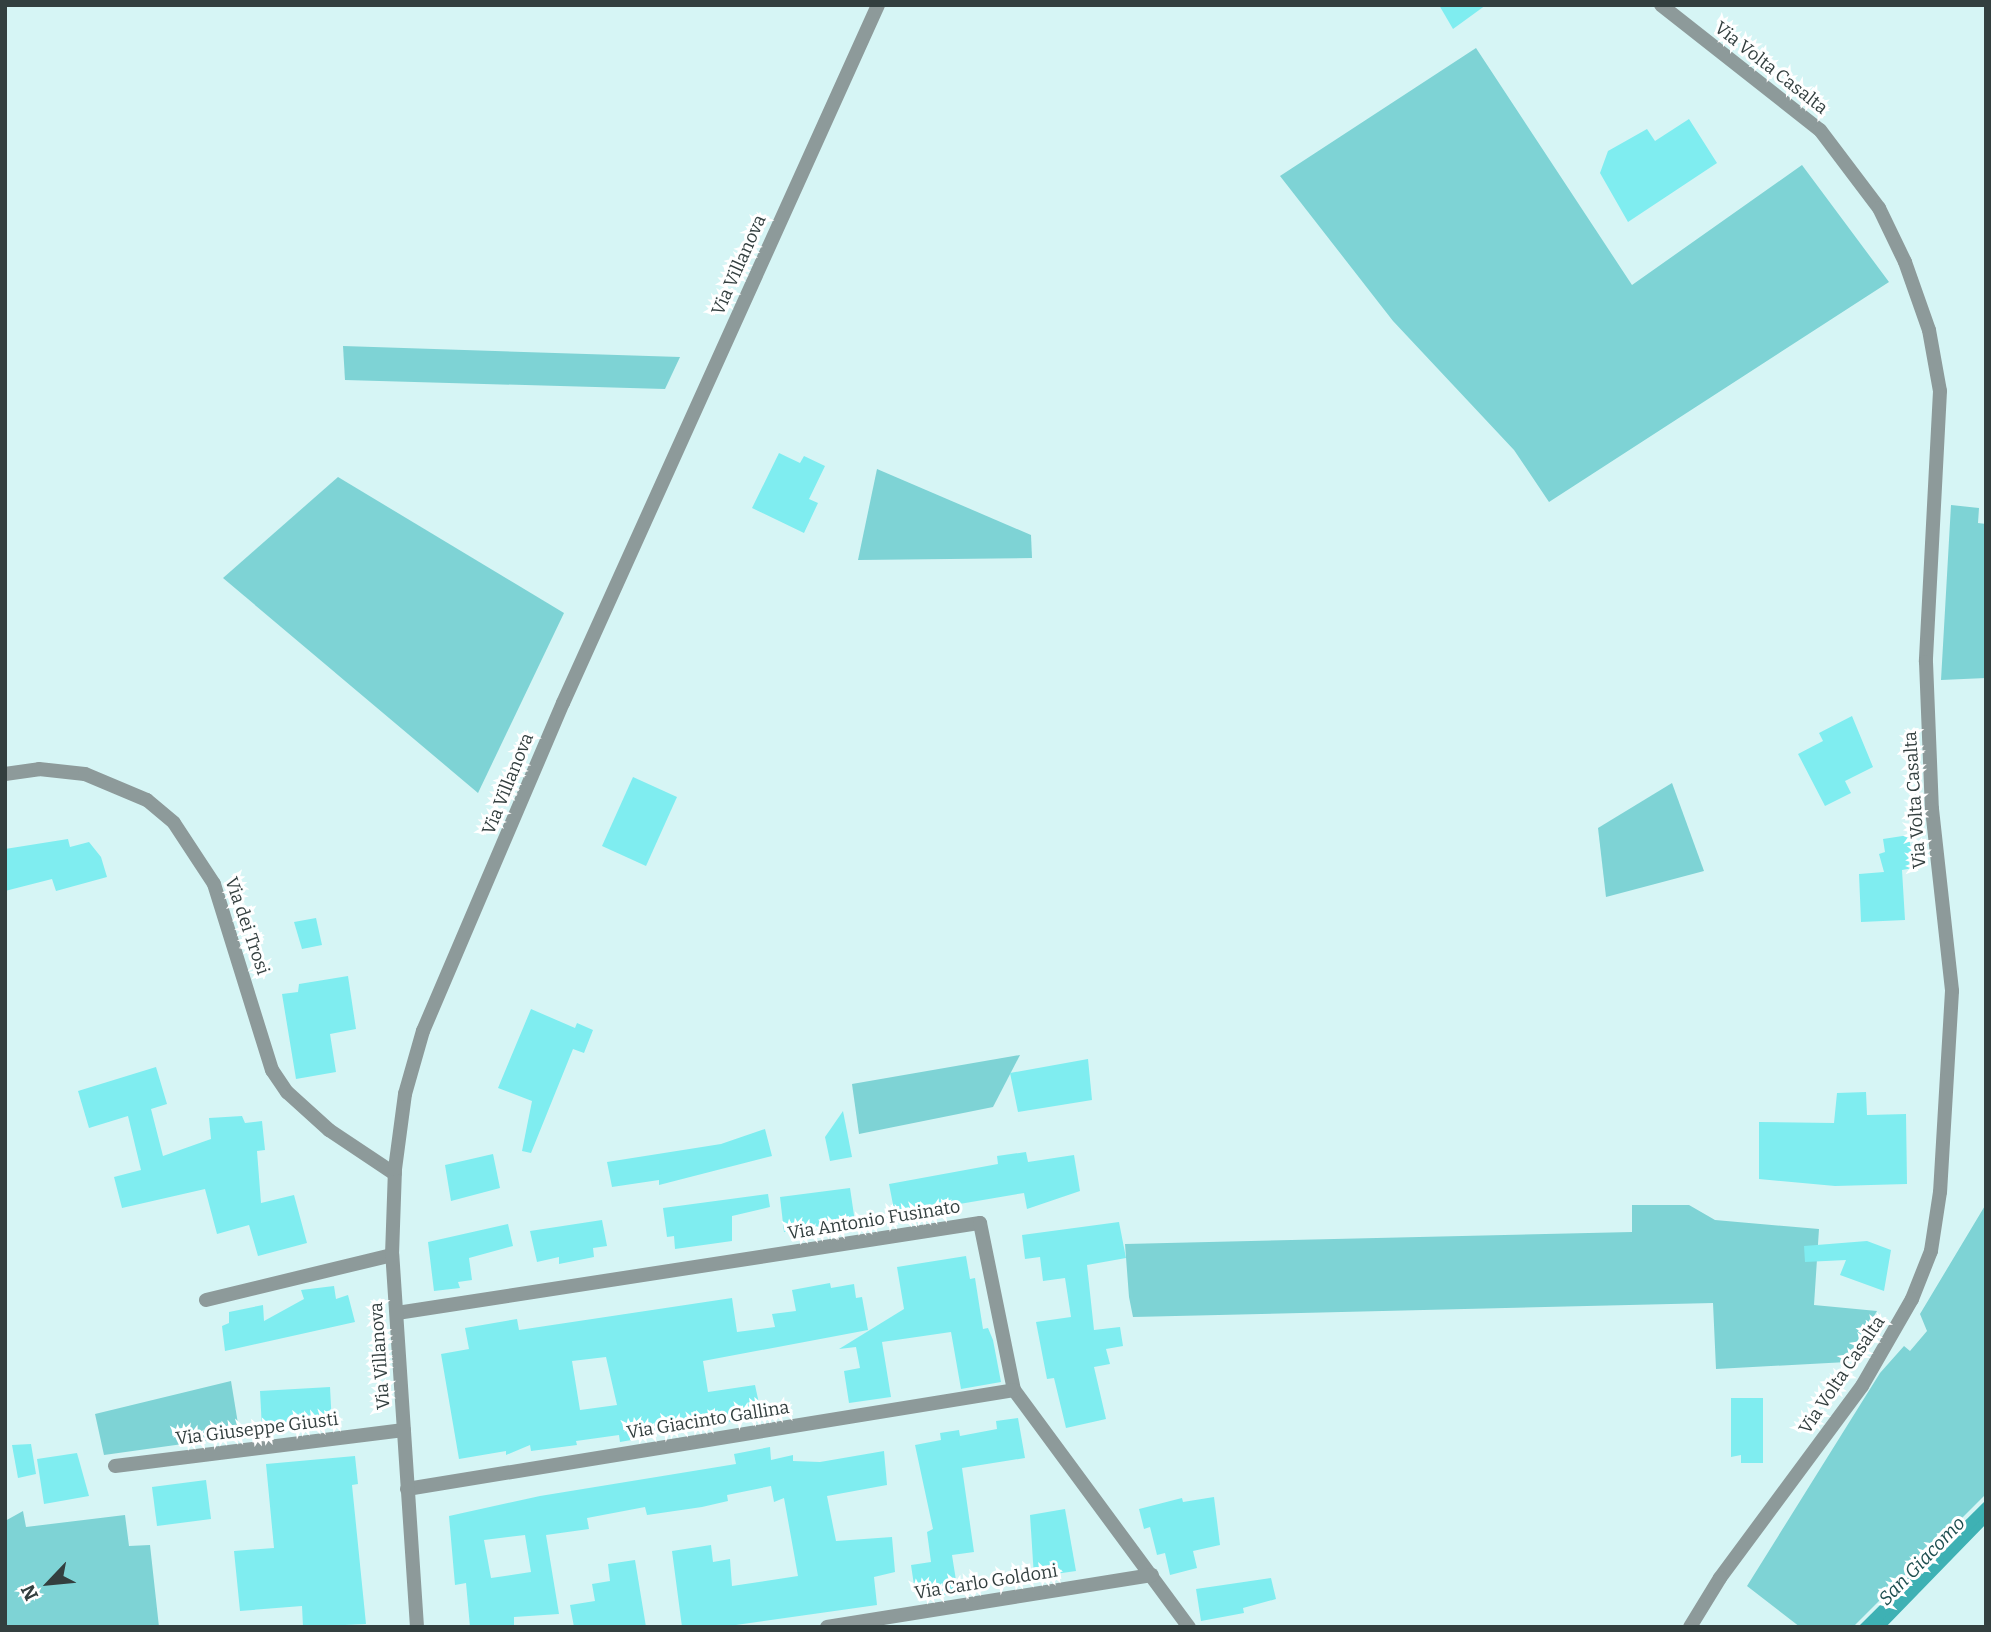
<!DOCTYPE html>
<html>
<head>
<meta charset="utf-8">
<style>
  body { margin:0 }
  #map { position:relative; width:1991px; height:1632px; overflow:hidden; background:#d6f5f5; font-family:Bitter,serif }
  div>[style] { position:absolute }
  .green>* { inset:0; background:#7ed3d5 }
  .water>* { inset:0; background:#3eb1b4 }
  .stream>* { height:7px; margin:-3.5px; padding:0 3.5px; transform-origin:3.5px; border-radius:3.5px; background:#3eb1b4 }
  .building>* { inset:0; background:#7fedf0 }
  .minor>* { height:14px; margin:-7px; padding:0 7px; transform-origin:7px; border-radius:7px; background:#8d9a9a }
  .tertiary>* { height:14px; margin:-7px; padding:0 7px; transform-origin:7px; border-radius:7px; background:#8d9a9a }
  span { translate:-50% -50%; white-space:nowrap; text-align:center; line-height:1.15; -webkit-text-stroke:6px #fff; paint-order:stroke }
  .street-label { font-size:18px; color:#333f3f }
  .water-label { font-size:19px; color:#1d4e4f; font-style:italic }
  .frame { position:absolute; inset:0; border:7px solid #333f3f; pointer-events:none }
  .north { position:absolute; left:14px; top:1548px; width:70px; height:70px; -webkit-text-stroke:5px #fff; paint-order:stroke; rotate:244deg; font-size:19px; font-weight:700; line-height:28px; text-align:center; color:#333f3f }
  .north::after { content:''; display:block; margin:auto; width:24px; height:32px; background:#333f3f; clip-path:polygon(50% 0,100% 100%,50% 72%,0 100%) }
</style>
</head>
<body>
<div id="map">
  <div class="green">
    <i style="clip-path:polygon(1476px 48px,1632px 285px,1802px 165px,1889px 282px,1549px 502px,1514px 450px,1393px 321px,1280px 176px)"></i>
    <i style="clip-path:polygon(343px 346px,680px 357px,665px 389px,345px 380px)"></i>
    <i style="clip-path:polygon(877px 469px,1031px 535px,1032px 558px,858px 560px)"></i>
    <i style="clip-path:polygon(338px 477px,564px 613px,478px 793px,223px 578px)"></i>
    <i style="clip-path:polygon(1951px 505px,1979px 508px,1978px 523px,1986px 524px,1986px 678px,1941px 680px)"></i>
    <i style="clip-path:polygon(1672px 783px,1704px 871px,1606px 897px,1598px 828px)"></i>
    <i style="clip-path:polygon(1020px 1055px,993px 1107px,859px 1134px,852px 1084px)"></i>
    <i style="clip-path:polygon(1986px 1204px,1986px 1494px,1853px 1627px,1800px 1627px,1747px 1586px,1880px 1373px,1904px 1346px,1910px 1351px,1927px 1331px,1920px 1314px)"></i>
    <i style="clip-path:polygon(1632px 1205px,1689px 1205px,1715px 1220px,1819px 1229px,1814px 1305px,1877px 1311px,1847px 1362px,1716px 1369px,1713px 1303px,1133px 1317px,1129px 1297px,1125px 1244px,1632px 1232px)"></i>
    <i style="clip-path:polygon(231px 1381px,240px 1436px,104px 1455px,95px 1414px)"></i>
    <i style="clip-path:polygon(23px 1511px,26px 1527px,125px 1515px,129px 1546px,150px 1545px,159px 1627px,5px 1627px,5px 1521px)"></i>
  </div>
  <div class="water">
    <i style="clip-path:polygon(1986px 1500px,1986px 1518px,1880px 1627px,1858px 1627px)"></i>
  </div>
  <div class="stream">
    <i style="left:1880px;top:1627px;width:152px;rotate:-45.8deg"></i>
  </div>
  <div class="building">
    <i style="clip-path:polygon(1439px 5px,1486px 5px,1453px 29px)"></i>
    <i style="clip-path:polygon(1689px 119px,1717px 163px,1628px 222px,1600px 173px,1608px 151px,1647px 129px,1655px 141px)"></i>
    <i style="clip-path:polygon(779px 453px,800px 463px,804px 456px,825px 466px,809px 499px,818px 503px,804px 533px,752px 508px)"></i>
    <i style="clip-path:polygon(1852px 716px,1873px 767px,1845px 781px,1851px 793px,1825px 806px,1798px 754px,1823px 741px,1819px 733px)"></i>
    <i style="clip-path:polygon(633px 777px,677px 797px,646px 866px,602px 846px)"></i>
    <i style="clip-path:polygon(1909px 835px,1913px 868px,1902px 870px,1905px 920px,1861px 922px,1859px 874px,1884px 872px,1879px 854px,1885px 852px,1883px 839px)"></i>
    <i style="clip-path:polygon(68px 839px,70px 847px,89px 842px,101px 857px,107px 877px,56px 891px,52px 879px,5px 891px,5px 849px)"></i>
    <i style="clip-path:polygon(316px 918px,322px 945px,302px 949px,294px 922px)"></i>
    <i style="clip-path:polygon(348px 976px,356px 1029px,330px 1034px,336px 1072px,296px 1079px,282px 994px,298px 992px,299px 984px)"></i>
    <i style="clip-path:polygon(531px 1009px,575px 1028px,577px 1023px,593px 1030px,584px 1053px,573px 1049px,531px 1153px,522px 1151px,532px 1101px,498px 1088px)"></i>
    <i style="clip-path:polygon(1088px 1059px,1092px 1100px,1018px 1112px,1010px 1073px)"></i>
    <i style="clip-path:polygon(156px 1067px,167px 1104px,151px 1109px,163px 1156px,211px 1139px,209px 1118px,242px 1116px,245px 1123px,262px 1121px,265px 1150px,257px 1151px,261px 1203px,294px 1195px,307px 1243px,258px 1256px,249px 1225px,217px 1234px,205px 1189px,122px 1208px,114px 1177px,141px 1170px,128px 1116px,89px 1128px,78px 1091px)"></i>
    <i style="clip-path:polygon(1866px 1092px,1867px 1115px,1906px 1114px,1907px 1184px,1835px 1186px,1759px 1179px,1759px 1122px,1834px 1123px,1837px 1093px)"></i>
    <i style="clip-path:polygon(843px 1111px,852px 1157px,830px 1161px,825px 1137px)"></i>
    <i style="clip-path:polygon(765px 1129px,772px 1156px,659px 1185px,659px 1180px,612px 1187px,607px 1162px,721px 1144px)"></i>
    <i style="clip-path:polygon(1026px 1152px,1028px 1162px,1074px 1155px,1080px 1191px,1027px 1209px,1024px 1193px,895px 1215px,889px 1184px,998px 1164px,997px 1156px)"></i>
    <i style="clip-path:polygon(493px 1154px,500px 1188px,451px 1201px,445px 1165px)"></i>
    <i style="clip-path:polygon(850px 1188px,855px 1222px,784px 1232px,780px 1197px)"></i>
    <i style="clip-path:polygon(768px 1194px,770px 1207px,732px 1216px,732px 1241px,675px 1249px,674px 1236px,667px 1237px,663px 1208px)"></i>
    <i style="clip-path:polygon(602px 1220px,607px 1246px,593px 1248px,594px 1257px,559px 1264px,559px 1257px,537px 1262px,530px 1231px)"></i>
    <i style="clip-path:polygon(1119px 1222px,1126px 1258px,1087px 1265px,1094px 1330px,1120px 1327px,1123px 1346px,1106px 1349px,1110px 1364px,1094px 1367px,1106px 1419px,1066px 1428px,1054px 1378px,1047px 1379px,1036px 1322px,1071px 1317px,1065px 1278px,1043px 1281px,1040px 1257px,1025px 1259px,1022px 1235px)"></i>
    <i style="clip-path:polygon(508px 1224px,513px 1246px,469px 1258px,472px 1280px,458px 1282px,460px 1288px,434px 1291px,428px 1242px)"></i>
    <i style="clip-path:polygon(1867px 1241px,1891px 1250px,1884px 1291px,1840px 1275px,1846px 1260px,1805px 1262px,1804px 1246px)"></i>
    <i style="clip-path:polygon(966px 1256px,970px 1279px,975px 1278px,983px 1329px,988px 1328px,993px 1340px,1001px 1382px,961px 1389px,951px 1332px,882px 1342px,891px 1397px,849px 1403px,844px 1371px,860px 1368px,856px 1347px,839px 1349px,904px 1309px,897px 1267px)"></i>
    <i style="clip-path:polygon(evenodd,830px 1283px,831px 1288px,854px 1284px,856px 1298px,862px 1297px,868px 1330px,703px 1361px,708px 1392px,755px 1385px,760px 1408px,741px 1411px,743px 1420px,637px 1433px,637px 1439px,620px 1442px,619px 1435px,576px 1441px,577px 1445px,531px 1451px,530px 1445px,506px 1455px,506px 1451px,459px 1459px,441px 1354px,469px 1349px,465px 1328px,517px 1319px,519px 1330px,732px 1298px,737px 1332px,775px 1327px,772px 1314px,796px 1311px,792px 1290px,830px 1283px,606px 1357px,617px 1405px,580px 1410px,572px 1361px,606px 1357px)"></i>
    <i style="clip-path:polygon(334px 1286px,336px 1299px,348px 1295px,355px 1322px,225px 1351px,222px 1326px,229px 1323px,229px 1312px,263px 1305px,264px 1321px,304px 1299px,301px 1290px)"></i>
    <i style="clip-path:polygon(330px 1387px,332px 1425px,262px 1429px,260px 1391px)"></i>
    <i style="clip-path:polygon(1731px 1398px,1763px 1398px,1763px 1463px,1741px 1463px,1741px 1455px,1731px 1457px)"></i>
    <i style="clip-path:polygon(1018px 1418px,1025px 1458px,962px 1468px,974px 1552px,952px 1555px,958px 1593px,938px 1596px,937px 1588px,915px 1592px,911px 1565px,931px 1562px,927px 1532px,933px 1529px,915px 1445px,941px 1440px,940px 1433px,959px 1430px,960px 1436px,997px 1429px,996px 1421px)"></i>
    <i style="clip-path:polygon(31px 1444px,36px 1474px,18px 1478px,12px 1445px)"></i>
    <i style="clip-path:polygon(evenodd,770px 1447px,771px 1460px,793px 1455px,793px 1461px,820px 1462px,884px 1451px,887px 1485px,827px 1496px,836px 1541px,892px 1537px,895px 1572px,874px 1577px,877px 1605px,722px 1627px,682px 1627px,672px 1551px,711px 1545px,713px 1562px,730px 1559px,732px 1586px,798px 1576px,784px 1498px,774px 1502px,771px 1486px,727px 1495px,728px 1501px,702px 1507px,647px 1515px,645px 1507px,587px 1518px,589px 1529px,546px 1535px,559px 1614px,514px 1617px,514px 1627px,470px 1627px,466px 1583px,455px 1585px,449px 1516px,540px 1496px,736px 1464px,734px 1454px,770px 1447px,525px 1535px,531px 1572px,491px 1578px,484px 1540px,525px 1535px)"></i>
    <i style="clip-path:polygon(77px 1453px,89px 1496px,44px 1504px,37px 1459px)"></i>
    <i style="clip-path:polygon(355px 1456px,358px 1484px,352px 1485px,366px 1624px,303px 1627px,302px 1606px,240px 1611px,234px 1551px,274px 1548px,266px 1464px)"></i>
    <i style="clip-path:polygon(206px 1480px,211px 1519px,157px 1526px,152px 1487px)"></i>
    <i style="clip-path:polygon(1214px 1497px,1220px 1545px,1193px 1551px,1197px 1568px,1170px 1575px,1165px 1553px,1157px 1555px,1150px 1527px,1144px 1529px,1139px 1509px,1182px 1498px,1183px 1502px)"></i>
    <i style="clip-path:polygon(1065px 1509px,1076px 1571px,1034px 1577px,1030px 1515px)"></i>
    <i style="clip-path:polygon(635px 1560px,646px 1627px,574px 1627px,570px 1605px,595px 1601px,592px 1584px,610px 1581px,608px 1564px)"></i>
    <i style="clip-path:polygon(1271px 1578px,1276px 1599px,1243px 1608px,1244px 1613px,1201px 1621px,1196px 1589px)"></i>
  </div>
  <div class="minor">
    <i style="left:1661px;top:5px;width:202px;rotate:38.2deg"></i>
    <i style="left:1820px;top:130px;width:98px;rotate:52.9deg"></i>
    <i style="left:1879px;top:208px;width:60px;rotate:64.3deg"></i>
    <i style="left:1905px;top:262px;width:72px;rotate:70.6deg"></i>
    <i style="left:1929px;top:330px;width:62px;rotate:79.8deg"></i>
    <i style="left:1940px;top:391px;width:271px;rotate:93deg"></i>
    <i style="left:1926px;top:662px;width:147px;rotate:87.7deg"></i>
    <i style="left:1932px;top:809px;width:183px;rotate:83.7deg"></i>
    <i style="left:1952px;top:991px;width:201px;rotate:93.4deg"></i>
    <i style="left:1940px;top:1192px;width:60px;rotate:98.7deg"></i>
    <i style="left:1931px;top:1251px;width:52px;rotate:111.6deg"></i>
    <i style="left:1912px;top:1299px;width:100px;rotate:119.9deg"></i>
    <i style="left:1862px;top:1386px;width:239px;rotate:126.5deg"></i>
    <i style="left:1720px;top:1578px;width:57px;rotate:121.5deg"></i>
    <i style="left:5px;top:774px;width:34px;rotate:-8deg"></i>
    <i style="left:39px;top:769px;width:46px;rotate:6.2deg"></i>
    <i style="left:85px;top:774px;width:67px;rotate:22.8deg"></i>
    <i style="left:147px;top:800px;width:35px;rotate:40deg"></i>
    <i style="left:174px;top:823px;width:73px;rotate:56.7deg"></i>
    <i style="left:214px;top:884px;width:195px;rotate:72.7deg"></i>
    <i style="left:272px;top:1070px;width:27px;rotate:56deg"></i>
    <i style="left:287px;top:1092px;width:57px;rotate:42.1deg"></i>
    <i style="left:329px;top:1130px;width:79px;rotate:33.7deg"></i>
    <i style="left:206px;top:1300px;width:191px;rotate:-13.6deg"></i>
    <i style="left:397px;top:1313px;width:590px;rotate:-8.78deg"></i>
    <i style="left:980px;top:1223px;width:170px;rotate:78.5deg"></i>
    <i style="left:1014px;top:1390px;width:295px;rotate:53.6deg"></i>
    <i style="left:115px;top:1466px;width:291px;rotate:-7.1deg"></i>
    <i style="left:407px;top:1489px;width:615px;rotate:-9.26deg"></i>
    <i style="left:827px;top:1627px;width:329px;rotate:-9.1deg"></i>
  </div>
  <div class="tertiary">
    <i style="left:417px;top:1627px;width:373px;rotate:-93.8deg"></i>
    <i style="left:392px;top:1255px;width:86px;rotate:-88deg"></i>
    <i style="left:395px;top:1169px;width:76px;rotate:-82.4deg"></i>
    <i style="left:405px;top:1094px;width:66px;rotate:-74.1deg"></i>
    <i style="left:423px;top:1031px;width:357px;rotate:-66.9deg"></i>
    <i style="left:563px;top:703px;width:766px;rotate:-65.71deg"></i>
  </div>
  <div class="street-label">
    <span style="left:1771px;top:68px;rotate:38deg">Via Volta Casalta</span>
    <span style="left:739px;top:265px;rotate:-66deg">Via Villanova</span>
    <span style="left:508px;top:784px;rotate:-68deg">Via Villanova</span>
    <span style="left:1915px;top:800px;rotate:-94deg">Via Volta Casalta</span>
    <span style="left:247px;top:926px;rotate:71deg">Via dei Trosi</span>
    <span style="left:874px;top:1220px;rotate:-9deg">Via Antonio Fusinato</span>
    <span style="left:380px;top:1356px;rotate:-94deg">Via Villanova</span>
    <span style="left:1842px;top:1375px;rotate:-56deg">Via Volta Casalta</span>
    <span style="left:708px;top:1420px;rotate:-9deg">Via Giacinto Gallina</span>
    <span style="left:257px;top:1429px;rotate:-7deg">Via Giuseppe Giusti</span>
    <span style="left:986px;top:1582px;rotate:-9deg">Via Carlo Goldoni</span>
  </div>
  <div class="water-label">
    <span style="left:1922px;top:1561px;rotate:-46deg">San Giacomo</span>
  </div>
  <div class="frame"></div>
  <div class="north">N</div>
</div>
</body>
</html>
